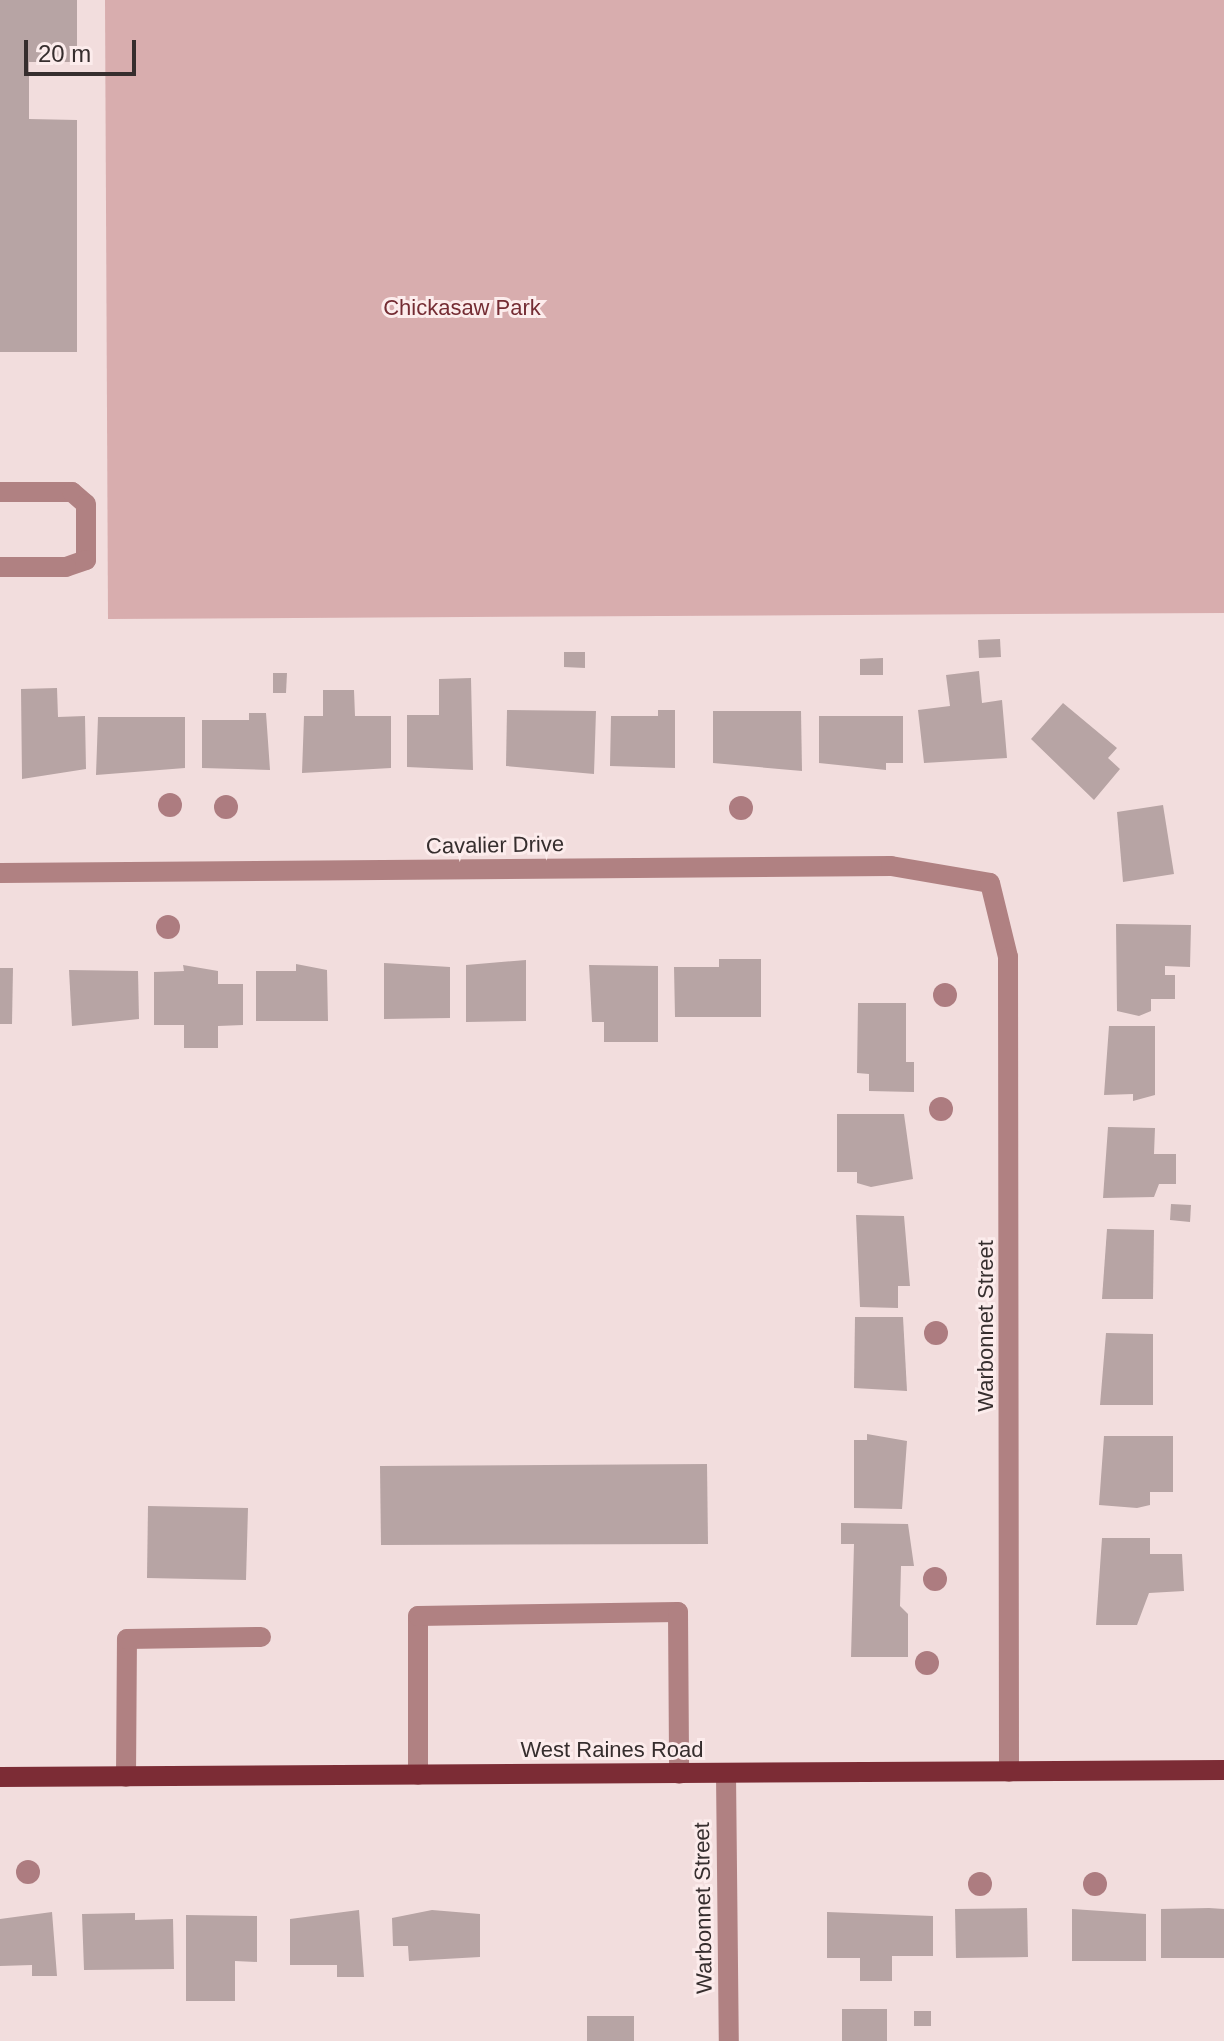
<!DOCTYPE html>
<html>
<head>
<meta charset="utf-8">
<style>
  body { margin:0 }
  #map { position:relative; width:1224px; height:2041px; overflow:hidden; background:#f2dddd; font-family:Helvetica,sans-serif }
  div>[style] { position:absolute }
  .green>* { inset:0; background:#d8adae }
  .building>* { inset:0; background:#b7a4a4 }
  .minor>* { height:20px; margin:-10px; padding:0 10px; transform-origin:10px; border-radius:10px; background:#b08182 }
  .major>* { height:20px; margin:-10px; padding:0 10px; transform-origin:10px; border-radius:10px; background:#7c2c35 }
  .trees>* { width:24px; height:24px; margin:-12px; border-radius:50%; background:#ad7c80 }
  span { translate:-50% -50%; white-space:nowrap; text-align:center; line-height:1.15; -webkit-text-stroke:6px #fcecec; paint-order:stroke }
  .park-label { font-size:22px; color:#742c33 }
  .street-label { font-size:22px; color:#362e2e }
  .scale { position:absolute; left:24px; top:40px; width:112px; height:36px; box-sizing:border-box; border:4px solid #362e2e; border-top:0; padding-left:10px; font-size:24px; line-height:28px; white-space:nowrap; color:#362e2e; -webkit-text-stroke:6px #fcecec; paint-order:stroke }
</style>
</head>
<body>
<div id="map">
  <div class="green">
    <i style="clip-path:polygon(105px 0,1224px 0,1224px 613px,108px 619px)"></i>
  </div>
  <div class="building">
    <i style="clip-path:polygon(0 0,77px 0,77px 62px,29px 62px,29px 119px,77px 120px,77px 352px,0 352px)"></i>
    <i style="clip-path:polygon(1000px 639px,1001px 657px,979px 658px,978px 640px)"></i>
    <i style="clip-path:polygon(564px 652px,585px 652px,585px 668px,564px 667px)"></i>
    <i style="clip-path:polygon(883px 658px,883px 675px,860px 675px,860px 659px)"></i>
    <i style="clip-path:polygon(979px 671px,982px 703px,1002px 700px,1007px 758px,924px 763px,918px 710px,950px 706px,946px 675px)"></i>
    <i style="clip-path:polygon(273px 673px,287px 673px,286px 693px,273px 693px)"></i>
    <i style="clip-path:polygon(471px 678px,473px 770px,407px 767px,407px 715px,439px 715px,439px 679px)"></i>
    <i style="clip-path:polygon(57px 688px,58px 717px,85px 716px,86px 769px,22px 779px,21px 689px)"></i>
    <i style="clip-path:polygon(323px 690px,354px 690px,355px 716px,391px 716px,391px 768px,302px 773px,304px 716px,323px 716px)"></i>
    <i style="clip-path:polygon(1063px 703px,1117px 748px,1108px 758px,1120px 769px,1094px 800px,1031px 739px)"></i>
    <i style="clip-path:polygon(507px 710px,596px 711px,594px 774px,506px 766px)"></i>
    <i style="clip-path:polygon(658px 710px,675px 710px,675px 768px,610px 766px,611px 716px,658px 716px)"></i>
    <i style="clip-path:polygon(713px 711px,801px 711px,802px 771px,713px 763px)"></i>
    <i style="clip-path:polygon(249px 713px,266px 713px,270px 770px,202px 768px,202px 720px,249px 720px)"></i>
    <i style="clip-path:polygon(819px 716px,903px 716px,903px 763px,886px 763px,886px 770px,819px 763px)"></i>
    <i style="clip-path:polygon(98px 717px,185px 717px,185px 768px,96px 775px)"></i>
    <i style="clip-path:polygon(1163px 805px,1174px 874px,1123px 882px,1117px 812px)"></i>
    <i style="clip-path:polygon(1116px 924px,1191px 925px,1190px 967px,1165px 966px,1165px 975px,1175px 975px,1175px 999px,1151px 999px,1151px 1011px,1139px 1016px,1117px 1011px)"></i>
    <i style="clip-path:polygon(719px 959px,761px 959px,761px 1017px,675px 1017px,674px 967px,719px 967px)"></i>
    <i style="clip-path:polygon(526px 960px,526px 1021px,466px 1022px,466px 965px)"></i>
    <i style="clip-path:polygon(384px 963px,450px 967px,450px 1018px,384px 1019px)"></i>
    <i style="clip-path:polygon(296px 964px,327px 970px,328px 1021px,256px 1021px,256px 971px,296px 971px)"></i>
    <i style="clip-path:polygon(183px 965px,218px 971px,218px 984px,243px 984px,243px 1025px,218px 1026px,218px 1048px,184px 1048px,184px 1025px,154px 1025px,154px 972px,184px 971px)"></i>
    <i style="clip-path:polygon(589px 965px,658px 966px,658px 1042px,604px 1042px,604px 1022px,592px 1022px)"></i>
    <i style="clip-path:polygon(0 968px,13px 968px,12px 1024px,0 1024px)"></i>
    <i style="clip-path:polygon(69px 970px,138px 971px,139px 1019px,72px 1026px)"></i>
    <i style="clip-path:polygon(858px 1003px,906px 1003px,906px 1062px,914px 1062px,914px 1092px,869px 1091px,869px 1074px,857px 1073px)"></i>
    <i style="clip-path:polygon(1109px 1026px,1155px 1026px,1155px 1095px,1133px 1101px,1133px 1094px,1104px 1095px)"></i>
    <i style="clip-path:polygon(837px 1114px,904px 1114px,913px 1179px,871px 1187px,857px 1183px,857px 1172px,837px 1172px)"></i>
    <i style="clip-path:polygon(1108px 1127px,1155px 1128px,1154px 1154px,1176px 1154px,1176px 1184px,1159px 1184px,1154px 1197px,1103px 1198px)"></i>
    <i style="clip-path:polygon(1171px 1204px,1191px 1205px,1190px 1222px,1170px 1220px)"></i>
    <i style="clip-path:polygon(856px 1215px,904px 1216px,910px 1286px,898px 1286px,898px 1308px,860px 1307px)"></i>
    <i style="clip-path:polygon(1107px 1229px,1154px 1230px,1153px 1299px,1102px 1299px)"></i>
    <i style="clip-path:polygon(855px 1317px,903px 1317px,907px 1391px,854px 1388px)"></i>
    <i style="clip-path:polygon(1106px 1333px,1153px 1334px,1153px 1405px,1100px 1405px)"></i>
    <i style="clip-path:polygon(867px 1434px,907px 1441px,902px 1509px,854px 1508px,854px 1440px,867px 1440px)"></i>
    <i style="clip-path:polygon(1104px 1436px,1173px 1436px,1173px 1492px,1150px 1492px,1150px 1505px,1137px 1508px,1099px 1505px)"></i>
    <i style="clip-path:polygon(707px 1464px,708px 1544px,381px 1545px,380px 1466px)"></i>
    <i style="clip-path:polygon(148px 1506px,248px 1508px,246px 1580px,147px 1578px)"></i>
    <i style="clip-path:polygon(841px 1523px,908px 1524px,914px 1566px,901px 1566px,900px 1606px,908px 1614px,908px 1657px,851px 1657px,854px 1544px,841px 1544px)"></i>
    <i style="clip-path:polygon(1102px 1538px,1150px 1538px,1150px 1554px,1182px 1554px,1184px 1591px,1149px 1593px,1137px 1625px,1096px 1625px)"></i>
    <i style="clip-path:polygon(1027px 1908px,1028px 1957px,956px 1958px,955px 1909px)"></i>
    <i style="clip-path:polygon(1209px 1908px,1224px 1909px,1224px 1958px,1161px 1958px,1161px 1909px)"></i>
    <i style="clip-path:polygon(1072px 1909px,1146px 1914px,1146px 1961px,1072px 1961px)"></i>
    <i style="clip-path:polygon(359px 1910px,364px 1977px,337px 1977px,337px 1965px,290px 1965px,290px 1919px)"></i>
    <i style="clip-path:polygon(432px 1910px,480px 1914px,480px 1957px,409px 1961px,408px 1946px,393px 1946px,392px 1918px)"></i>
    <i style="clip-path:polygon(52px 1912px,57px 1976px,32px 1976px,32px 1965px,0 1966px,0 1919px)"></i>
    <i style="clip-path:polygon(827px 1912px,933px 1916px,933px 1956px,892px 1956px,892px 1981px,860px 1981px,860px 1958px,827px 1958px)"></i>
    <i style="clip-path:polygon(135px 1913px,135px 1920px,173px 1919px,174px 1969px,84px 1970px,82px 1914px)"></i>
    <i style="clip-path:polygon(186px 1915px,257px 1916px,257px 1962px,235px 1961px,235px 2001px,186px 2001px)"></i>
    <i style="clip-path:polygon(842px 2009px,887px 2009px,887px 2041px,842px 2041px)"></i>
    <i style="clip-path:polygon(914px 2011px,931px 2011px,931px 2026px,914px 2026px)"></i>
    <i style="clip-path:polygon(587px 2016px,634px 2016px,634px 2041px,587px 2041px)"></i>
  </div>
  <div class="minor">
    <i style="left:0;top:492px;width:72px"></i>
    <i style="left:72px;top:492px;width:18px;rotate:41deg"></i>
    <i style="left:86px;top:504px;width:56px;rotate:90deg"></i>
    <i style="left:86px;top:560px;width:21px;rotate:161deg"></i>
    <i style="left:66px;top:567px;width:66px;rotate:180deg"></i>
    <i style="left:0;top:873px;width:891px;rotate:-0.45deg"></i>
    <i style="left:891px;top:866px;width:100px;rotate:9.7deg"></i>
    <i style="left:990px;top:883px;width:76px;rotate:76.3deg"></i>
    <i style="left:1008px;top:957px;width:815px;rotate:89.93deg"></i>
    <i style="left:726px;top:1774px;width:267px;rotate:89.4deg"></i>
    <i style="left:418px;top:1775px;width:159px;rotate:-90deg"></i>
    <i style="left:418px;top:1616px;width:260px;rotate:-0.9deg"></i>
    <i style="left:678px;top:1612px;width:162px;rotate:89.6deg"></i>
    <i style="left:126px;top:1777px;width:138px;rotate:-89.6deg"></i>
    <i style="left:127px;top:1639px;width:134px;rotate:-0.9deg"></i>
  </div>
  <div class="major">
    <i style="left:0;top:1777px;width:1224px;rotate:-0.33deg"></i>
  </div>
  <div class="trees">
    <i style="left:170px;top:805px"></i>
    <i style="left:226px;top:807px"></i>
    <i style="left:741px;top:808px"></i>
    <i style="left:168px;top:927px"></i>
    <i style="left:945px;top:995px"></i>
    <i style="left:941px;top:1109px"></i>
    <i style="left:936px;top:1333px"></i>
    <i style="left:935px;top:1579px"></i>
    <i style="left:927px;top:1663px"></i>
    <i style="left:28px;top:1872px"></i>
    <i style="left:980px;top:1884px"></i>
    <i style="left:1095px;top:1884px"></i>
  </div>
  <div class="park-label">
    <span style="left:462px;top:308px">Chickasaw Park</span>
  </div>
  <div class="street-label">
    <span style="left:495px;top:845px;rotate:-1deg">Cavalier Drive</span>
    <span style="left:986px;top:1326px;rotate:-90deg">Warbonnet Street</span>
    <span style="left:612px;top:1750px">West Raines Road</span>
    <span style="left:703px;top:1908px;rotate:-91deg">Warbonnet Street</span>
  </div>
  <div class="scale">20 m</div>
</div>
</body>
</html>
